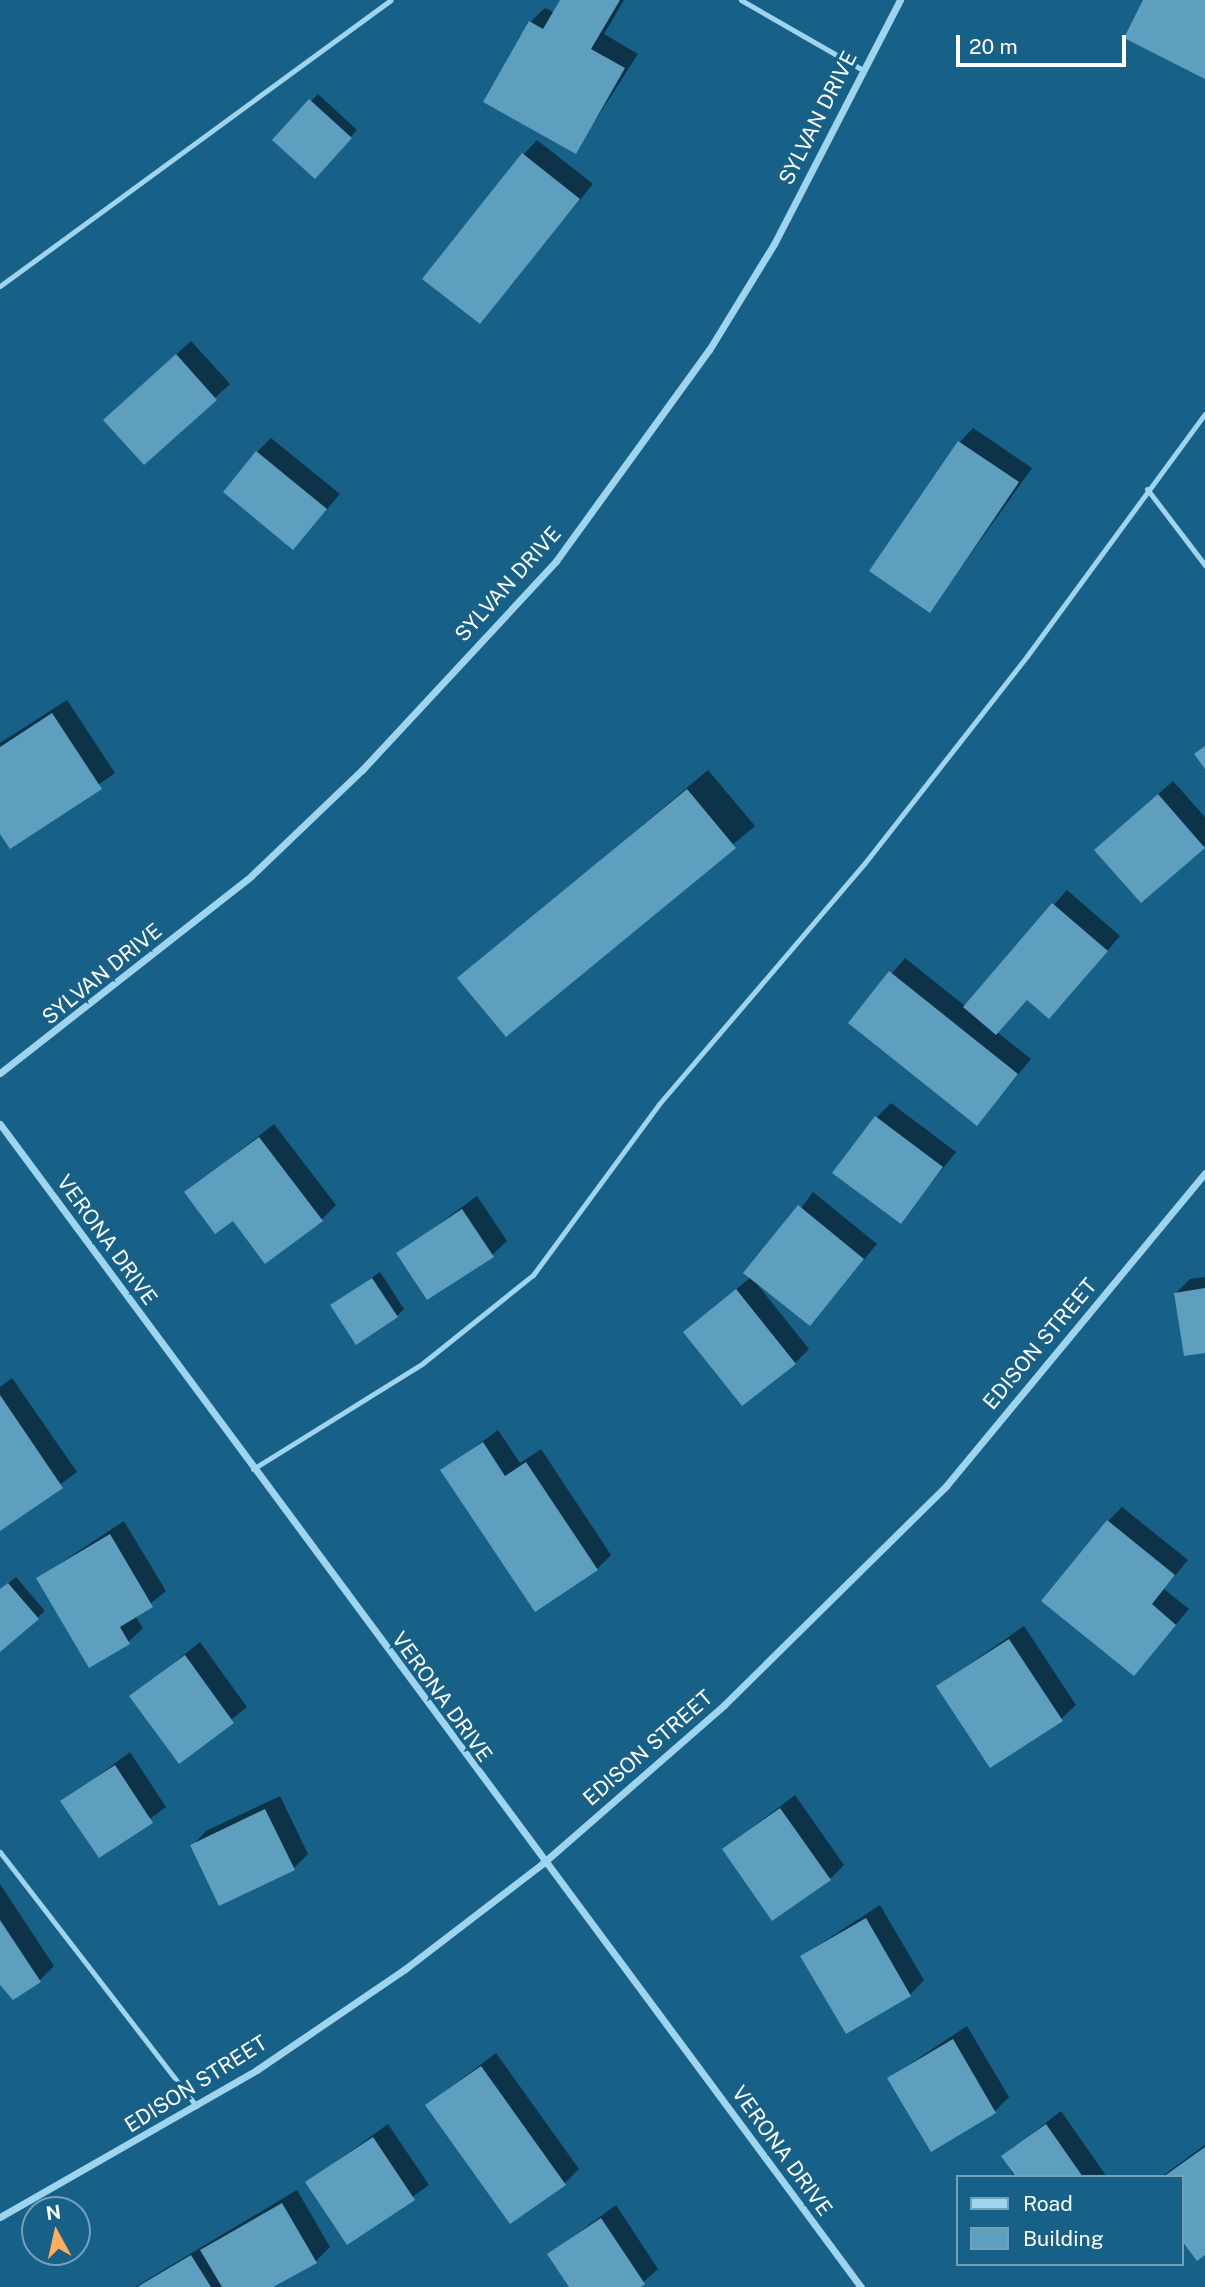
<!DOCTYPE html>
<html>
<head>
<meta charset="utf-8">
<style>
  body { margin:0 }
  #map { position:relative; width:1205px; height:2287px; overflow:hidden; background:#176188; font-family:"Public Sans",sans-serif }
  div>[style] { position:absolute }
  .shadow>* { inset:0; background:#0007 }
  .building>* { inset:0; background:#5e9ebe }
  .lane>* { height:5px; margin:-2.5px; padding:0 2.5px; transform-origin:2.5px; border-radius:2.5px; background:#9ed4ee }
  .street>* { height:7px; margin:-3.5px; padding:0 3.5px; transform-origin:3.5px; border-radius:3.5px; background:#9ed4ee }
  span { translate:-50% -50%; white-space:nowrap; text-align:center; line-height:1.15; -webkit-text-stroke:7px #176188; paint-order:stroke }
  .street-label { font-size:21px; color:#fff }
  .legend { position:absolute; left:956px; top:2175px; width:228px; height:91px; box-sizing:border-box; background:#176188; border:2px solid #74a0b8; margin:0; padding:9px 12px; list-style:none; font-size:21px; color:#fff }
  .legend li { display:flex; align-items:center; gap:14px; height:35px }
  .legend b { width:35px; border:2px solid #74a0b8 }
  .north { position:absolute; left:21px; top:2196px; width:70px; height:70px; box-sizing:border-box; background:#176188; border:2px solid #74a0b8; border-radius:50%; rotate:352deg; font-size:19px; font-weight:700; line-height:28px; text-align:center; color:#fff }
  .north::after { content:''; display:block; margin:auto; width:24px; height:32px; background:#ffac5b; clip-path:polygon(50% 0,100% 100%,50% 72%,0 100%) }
  .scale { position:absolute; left:956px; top:35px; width:170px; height:32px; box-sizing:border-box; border:4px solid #fff; border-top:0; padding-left:9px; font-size:21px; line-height:24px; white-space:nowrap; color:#fff; -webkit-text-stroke:5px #176188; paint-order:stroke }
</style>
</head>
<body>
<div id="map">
  <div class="shadow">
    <i style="clip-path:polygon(562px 0,624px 0,604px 34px,638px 54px,575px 152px,485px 101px,530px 22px,545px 8px,555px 13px)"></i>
    <i style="clip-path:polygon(318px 94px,357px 130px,322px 169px,275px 140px)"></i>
    <i style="clip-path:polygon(537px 140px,593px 184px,479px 322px,523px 155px)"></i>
    <i style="clip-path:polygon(191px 341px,230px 384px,144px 463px,119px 406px)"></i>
    <i style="clip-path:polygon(973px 428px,1032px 468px,930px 611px,959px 443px)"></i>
    <i style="clip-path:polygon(271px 438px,340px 494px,293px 548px,257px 452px)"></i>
    <i style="clip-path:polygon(67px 700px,115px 773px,10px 847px,0 831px,0 743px)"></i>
    <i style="clip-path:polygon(708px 770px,755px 826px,506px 1035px,460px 979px)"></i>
    <i style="clip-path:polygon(1173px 781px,1205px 817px,1205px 845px,1142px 901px,1111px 836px)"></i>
    <i style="clip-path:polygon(1067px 890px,1120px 936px,1063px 1003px,1028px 999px,997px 1032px,1031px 1059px,977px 1124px,851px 1022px,905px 958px,965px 1006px)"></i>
    <i style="clip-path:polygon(891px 1103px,956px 1152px,901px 1222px,877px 1117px)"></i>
    <i style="clip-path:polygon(274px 1124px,336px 1205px,322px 1219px,186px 1193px)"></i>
    <i style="clip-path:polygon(813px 1192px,877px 1244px,810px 1324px,757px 1284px,809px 1349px,795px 1363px,685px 1332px,751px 1277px)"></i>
    <i style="clip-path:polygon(477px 1196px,507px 1241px,492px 1255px,398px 1254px)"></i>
    <i style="clip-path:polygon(380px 1272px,404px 1309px,397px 1316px,332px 1306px)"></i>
    <i style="clip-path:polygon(1205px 1277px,1205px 1352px,1176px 1293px,1190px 1279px)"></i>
    <i style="clip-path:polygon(12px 1378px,77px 1472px,0 1529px,0 1387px)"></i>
    <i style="clip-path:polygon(498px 1430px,520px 1463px,541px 1449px,611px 1555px,597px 1569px,443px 1471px)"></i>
    <i style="clip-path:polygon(1122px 1507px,1188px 1560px,1164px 1589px,1189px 1609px,1134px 1674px,1108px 1521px)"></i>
    <i style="clip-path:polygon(124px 1521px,166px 1591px,135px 1616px,143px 1628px,128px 1642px,38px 1578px)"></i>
    <i style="clip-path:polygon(16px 1577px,45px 1611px,0 1650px,0 1590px)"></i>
    <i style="clip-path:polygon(1024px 1626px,1076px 1705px,1061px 1719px,938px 1686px)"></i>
    <i style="clip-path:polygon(200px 1642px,247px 1707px,179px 1761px,131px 1697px)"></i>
    <i style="clip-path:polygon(130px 1752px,166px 1807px,99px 1856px,63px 1802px)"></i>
    <i style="clip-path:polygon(795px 1795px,844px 1865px,830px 1879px,724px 1849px)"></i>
    <i style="clip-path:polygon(280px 1796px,308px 1854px,294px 1868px,192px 1846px,206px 1831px)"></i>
    <i style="clip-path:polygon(0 1884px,54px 1966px,40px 1980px,0 1983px)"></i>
    <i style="clip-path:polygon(880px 1905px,924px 1980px,910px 1995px,802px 1956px)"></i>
    <i style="clip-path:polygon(967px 2026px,1009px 2097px,995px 2111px,889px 2078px)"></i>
    <i style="clip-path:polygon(496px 2053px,579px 2169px,565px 2183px,427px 2105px)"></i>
    <i style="clip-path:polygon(1061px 2111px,1107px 2177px,1014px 2177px,1003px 2156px)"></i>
    <i style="clip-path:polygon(388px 2124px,429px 2185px,347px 2243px,307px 2183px)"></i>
    <i style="clip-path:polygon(1205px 2145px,1205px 2253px,1182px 2177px,1161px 2177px)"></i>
    <i style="clip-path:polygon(297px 2190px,330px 2247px,316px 2261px,269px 2287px,135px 2287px)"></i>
    <i style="clip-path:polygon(616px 2205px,658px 2269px,638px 2287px,571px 2287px,549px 2254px)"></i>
  </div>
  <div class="building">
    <i style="clip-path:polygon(560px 0,620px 0,591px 49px,625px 68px,576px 154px,483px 102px,529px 21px,543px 29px)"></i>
    <i style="clip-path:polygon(1143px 0,1205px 0,1205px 79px,1124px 38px)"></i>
    <i style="clip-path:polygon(309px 99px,352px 138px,315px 179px,272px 140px)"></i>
    <i style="clip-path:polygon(522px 153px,580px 199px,480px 324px,422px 279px)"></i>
    <i style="clip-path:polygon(176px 354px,217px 400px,144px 465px,103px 420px)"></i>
    <i style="clip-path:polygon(958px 441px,1019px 482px,930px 613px,869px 571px)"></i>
    <i style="clip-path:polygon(256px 451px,327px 509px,293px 550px,223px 492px)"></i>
    <i style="clip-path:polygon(52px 713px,102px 789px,10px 849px,0 834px,0 747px)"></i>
    <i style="clip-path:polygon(1205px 746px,1205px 769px,1194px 754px)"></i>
    <i style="clip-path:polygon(687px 789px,736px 848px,506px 1037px,457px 978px)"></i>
    <i style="clip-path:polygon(1158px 794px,1205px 848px,1141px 903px,1094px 850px)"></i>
    <i style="clip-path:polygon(1052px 903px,1108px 951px,1049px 1019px,1027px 1000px,996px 1035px,963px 1007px)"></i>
    <i style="clip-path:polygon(889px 971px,1018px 1074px,977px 1126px,848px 1023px)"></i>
    <i style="clip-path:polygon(875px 1116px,943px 1167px,901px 1224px,832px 1173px)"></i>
    <i style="clip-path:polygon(259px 1137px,323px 1221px,265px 1264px,233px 1221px,215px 1234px,184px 1192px)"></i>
    <i style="clip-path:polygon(798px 1205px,864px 1259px,810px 1326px,743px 1273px)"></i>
    <i style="clip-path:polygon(462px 1209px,494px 1257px,427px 1300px,396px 1253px)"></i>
    <i style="clip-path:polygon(372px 1278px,398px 1317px,356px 1345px,330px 1305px)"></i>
    <i style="clip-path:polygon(1205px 1288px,1205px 1353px,1184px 1356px,1174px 1293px)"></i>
    <i style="clip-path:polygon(736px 1289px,796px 1364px,742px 1406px,683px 1332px)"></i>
    <i style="clip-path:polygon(0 1395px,63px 1488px,0 1531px)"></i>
    <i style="clip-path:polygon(483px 1442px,505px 1476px,526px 1462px,598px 1570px,535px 1612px,440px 1470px)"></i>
    <i style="clip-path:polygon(1107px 1520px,1175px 1575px,1152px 1604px,1176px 1625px,1134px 1676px,1041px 1601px)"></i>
    <i style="clip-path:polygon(110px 1534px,153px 1607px,120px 1627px,130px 1644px,89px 1668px,36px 1578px)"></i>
    <i style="clip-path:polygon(8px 1583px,39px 1619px,0 1652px,0 1589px)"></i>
    <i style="clip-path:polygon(1009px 1639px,1063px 1721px,990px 1768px,936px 1686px)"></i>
    <i style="clip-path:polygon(185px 1655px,234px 1723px,179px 1764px,129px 1696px)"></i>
    <i style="clip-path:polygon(115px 1765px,153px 1823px,99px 1858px,60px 1801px)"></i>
    <i style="clip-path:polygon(780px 1808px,831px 1880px,772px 1921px,722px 1849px)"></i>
    <i style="clip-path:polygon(265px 1809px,295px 1870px,219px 1906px,190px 1845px)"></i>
    <i style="clip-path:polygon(866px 1918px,911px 1996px,846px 2034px,800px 1956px)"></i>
    <i style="clip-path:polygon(0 1920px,41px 1982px,13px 2000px,0 1985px)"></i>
    <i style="clip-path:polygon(953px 2039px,996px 2113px,931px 2152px,887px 2078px)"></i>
    <i style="clip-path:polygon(481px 2066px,566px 2185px,510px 2224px,425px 2105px)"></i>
    <i style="clip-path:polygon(1046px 2124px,1083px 2177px,1016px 2177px,1001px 2156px)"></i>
    <i style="clip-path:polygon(373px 2137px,415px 2200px,347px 2245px,305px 2182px)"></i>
    <i style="clip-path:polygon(1205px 2147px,1205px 2255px,1197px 2261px,1182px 2241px,1182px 2177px,1163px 2177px)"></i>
    <i style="clip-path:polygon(282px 2203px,317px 2263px,273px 2287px,222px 2287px,200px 2250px)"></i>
    <i style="clip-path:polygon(601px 2218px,645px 2284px,641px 2287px,569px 2287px,547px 2254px)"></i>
    <i style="clip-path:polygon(191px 2255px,211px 2287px,137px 2287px)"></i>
  </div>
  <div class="lane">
    <i style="left:741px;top:0;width:138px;rotate:29.9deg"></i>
    <i style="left:0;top:286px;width:484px;rotate:-36.2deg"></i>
    <i style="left:1147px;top:489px;width:96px;rotate:52.7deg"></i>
    <i style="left:253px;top:1469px;width:200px;rotate:-31.9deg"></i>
    <i style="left:423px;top:1363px;width:141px;rotate:-38.7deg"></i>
    <i style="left:533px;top:1275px;width:212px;rotate:-53.6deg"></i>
    <i style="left:659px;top:1104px;width:316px;rotate:-49.5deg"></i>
    <i style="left:864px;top:864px;width:264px;rotate:-51.9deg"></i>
    <i style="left:1027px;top:656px;width:300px;rotate:-53.7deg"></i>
    <i style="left:0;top:1852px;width:321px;rotate:52.3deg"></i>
  </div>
  <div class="street">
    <i style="left:0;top:1073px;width:319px;rotate:-38.1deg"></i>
    <i style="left:251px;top:876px;width:153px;rotate:-43.7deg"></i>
    <i style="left:362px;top:770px;width:285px;rotate:-47.1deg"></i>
    <i style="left:556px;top:561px;width:261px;rotate:-54.1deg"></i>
    <i style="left:709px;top:350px;width:124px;rotate:-58.5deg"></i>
    <i style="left:774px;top:244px;width:275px;rotate:-62.7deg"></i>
    <i style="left:0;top:1124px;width:1447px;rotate:53.49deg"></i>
    <i style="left:0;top:2217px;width:297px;rotate:-29.8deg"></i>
    <i style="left:258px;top:2069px;width:178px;rotate:-34.2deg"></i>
    <i style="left:405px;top:1969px;width:173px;rotate:-37.5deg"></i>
    <i style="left:542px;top:1864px;width:242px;rotate:-41.1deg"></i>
    <i style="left:724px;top:1705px;width:312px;rotate:-44.6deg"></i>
    <i style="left:946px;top:1486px;width:406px;rotate:-50.4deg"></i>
  </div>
  <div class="street-label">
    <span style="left:818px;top:118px;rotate:-63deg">SYLVAN DRIVE</span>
    <span style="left:508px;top:584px;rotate:-48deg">SYLVAN DRIVE</span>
    <span style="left:102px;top:974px;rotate:-39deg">SYLVAN DRIVE</span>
    <span style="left:107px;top:1240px;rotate:54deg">VERONA DRIVE</span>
    <span style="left:1040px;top:1344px;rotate:-50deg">EDISON STREET</span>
    <span style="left:442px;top:1697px;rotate:54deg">VERONA DRIVE</span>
    <span style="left:648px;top:1748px;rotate:-41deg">EDISON STREET</span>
    <span style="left:196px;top:2084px;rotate:-32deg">EDISON STREET</span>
    <span style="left:782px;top:2151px;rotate:54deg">VERONA DRIVE</span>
  </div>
  <ul class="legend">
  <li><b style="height:9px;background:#9ed4ee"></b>Road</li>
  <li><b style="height:19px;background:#5e9ebe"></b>Building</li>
  </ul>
  <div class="north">N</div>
  <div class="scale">20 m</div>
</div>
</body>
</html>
